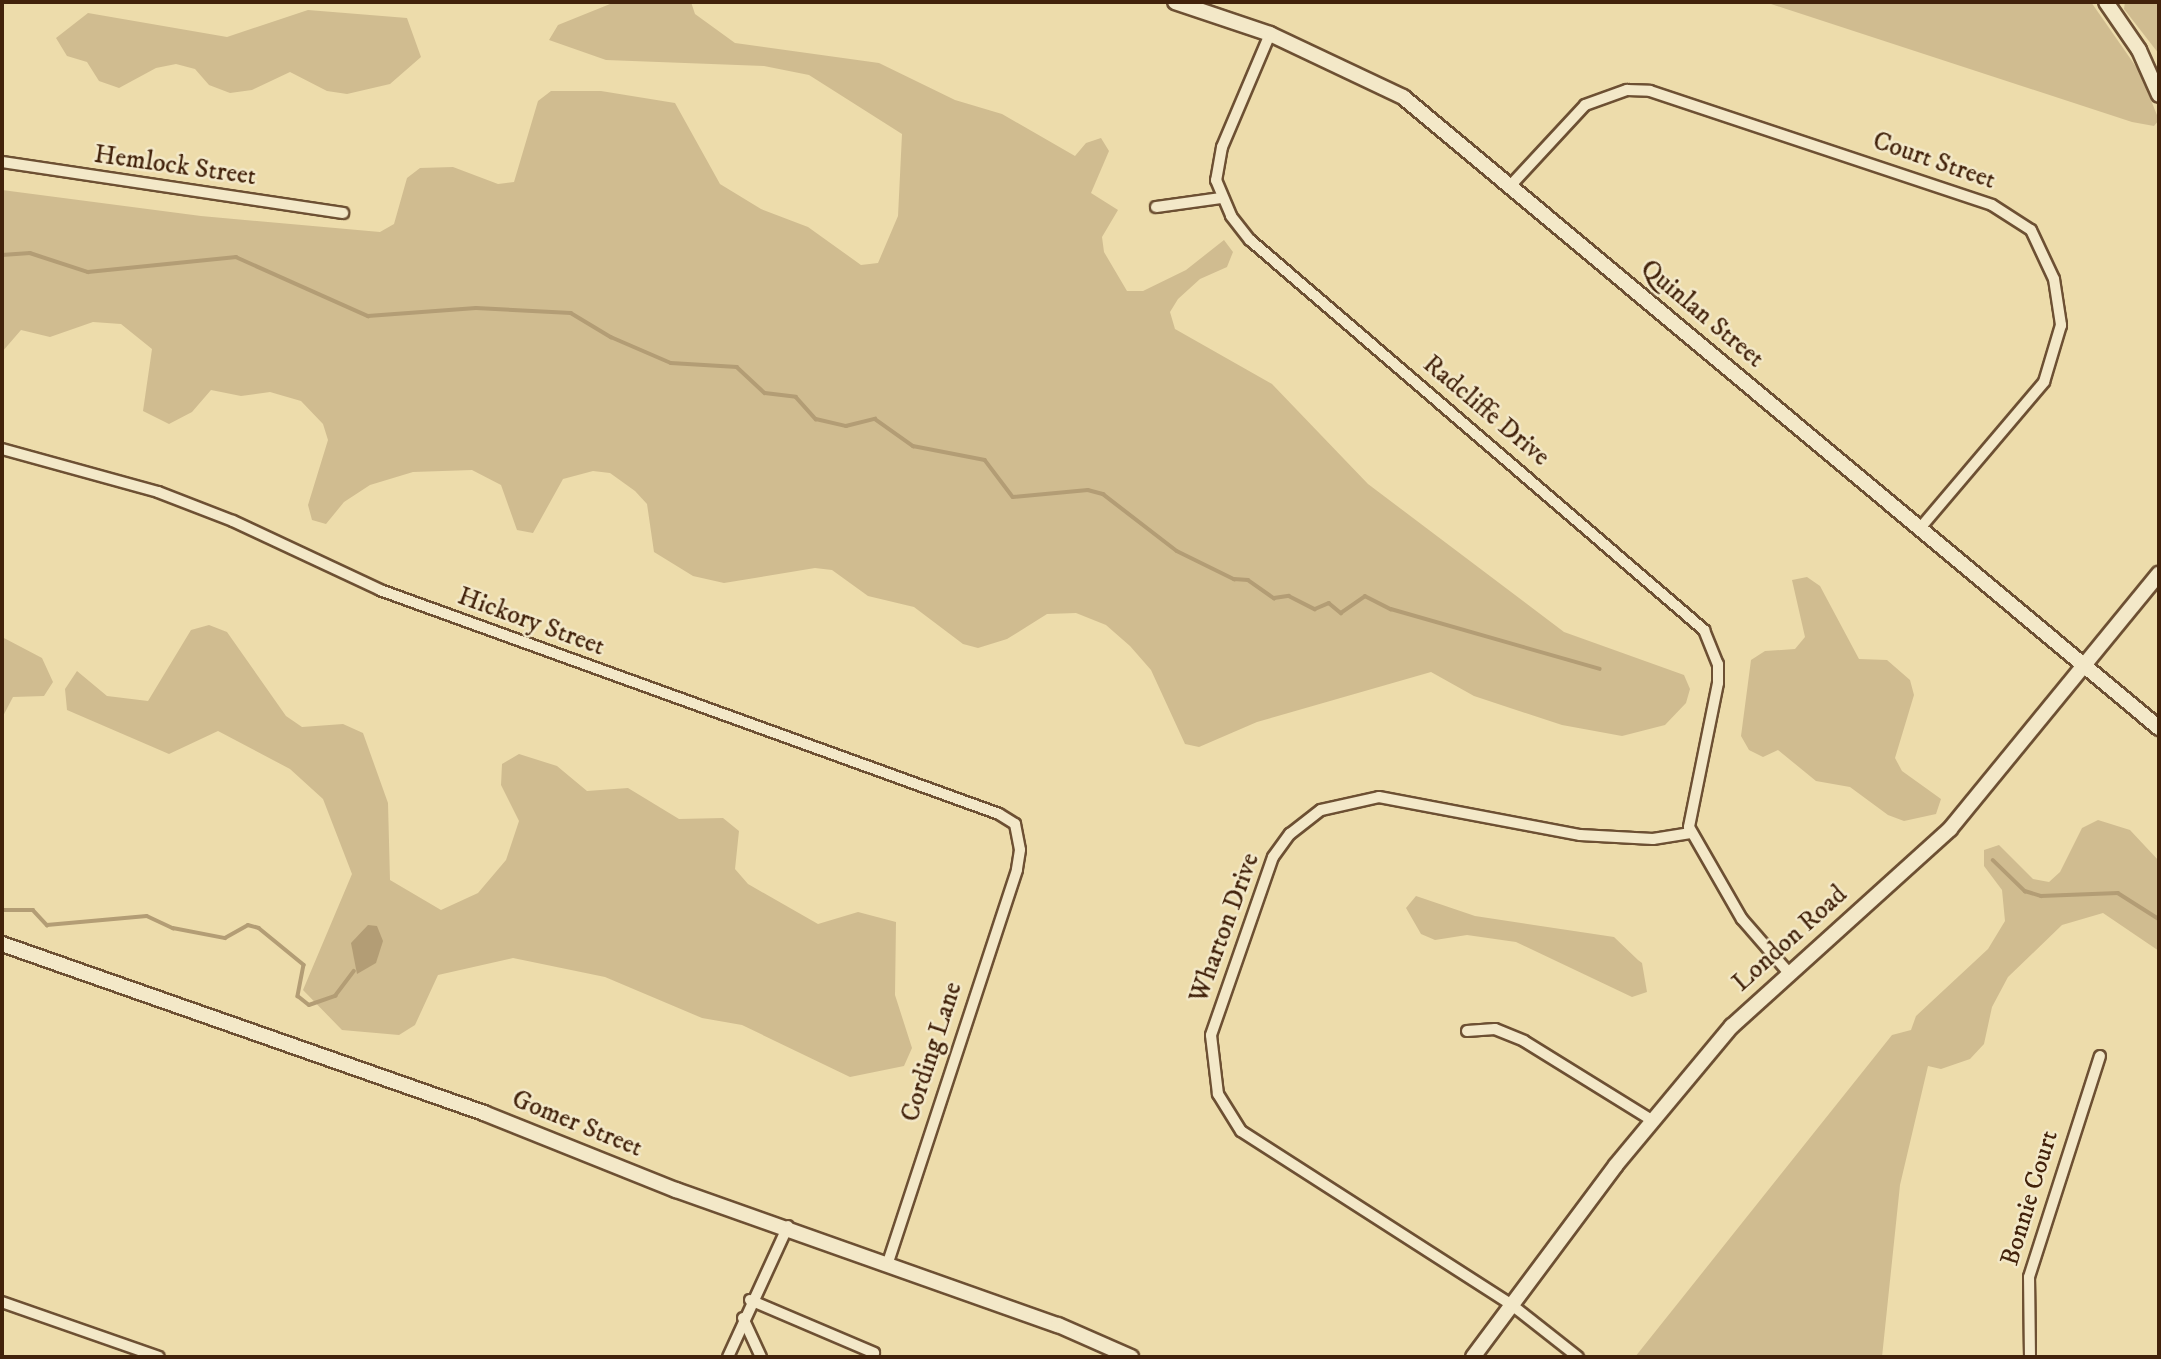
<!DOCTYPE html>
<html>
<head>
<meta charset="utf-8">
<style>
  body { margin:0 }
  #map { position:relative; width:2161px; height:1359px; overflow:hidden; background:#eddcab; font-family:"IM FELL DW Pica",serif }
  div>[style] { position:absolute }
  .green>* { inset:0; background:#d0bc90 }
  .water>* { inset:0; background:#b39d75 }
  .stream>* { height:3.5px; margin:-1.75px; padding:0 1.75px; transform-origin:1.75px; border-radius:1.75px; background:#b39d75 }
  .roads { filter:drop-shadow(2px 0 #6d5033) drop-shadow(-2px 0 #6d5033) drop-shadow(0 2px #6d5033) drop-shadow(0 -2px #6d5033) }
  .minor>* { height:10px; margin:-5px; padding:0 5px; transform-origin:5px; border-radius:5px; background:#f3e8c8 }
  .tertiary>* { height:14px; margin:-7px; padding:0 7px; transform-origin:7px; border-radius:7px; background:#f3e8c8 }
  span { translate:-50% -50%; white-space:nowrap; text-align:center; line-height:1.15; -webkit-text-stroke:5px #f3e8c8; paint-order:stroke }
  .street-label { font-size:26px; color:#42220b }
  .frame { position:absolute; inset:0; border:4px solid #42220b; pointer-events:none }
</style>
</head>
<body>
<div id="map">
  <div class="green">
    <i style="clip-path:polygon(615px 2px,691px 2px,695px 14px,735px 43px,879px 63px,955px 100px,1002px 114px,1075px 156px,1086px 143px,1101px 138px,1109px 151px,1091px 193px,1118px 210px,1102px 237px,1104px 252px,1127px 291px,1143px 291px,1186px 270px,1224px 240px,1233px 252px,1227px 267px,1200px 279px,1178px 299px,1170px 312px,1175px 329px,1272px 384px,1368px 484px,1564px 632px,1684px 675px,1690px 689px,1686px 703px,1665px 725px,1622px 736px,1562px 725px,1474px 696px,1431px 672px,1257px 722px,1199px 747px,1185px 744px,1151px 670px,1130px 646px,1106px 625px,1076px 613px,1047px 614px,1007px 639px,978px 648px,963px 644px,914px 607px,868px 596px,832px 570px,815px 568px,724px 583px,693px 576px,654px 552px,647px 504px,635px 491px,610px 473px,593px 471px,563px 479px,533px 533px,517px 530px,501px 485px,472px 470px,413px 472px,370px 485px,344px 502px,326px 524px,312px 520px,308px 505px,328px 440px,323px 424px,301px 401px,270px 392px,241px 396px,211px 390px,192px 412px,169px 424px,143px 411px,152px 349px,121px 324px,93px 322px,50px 337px,21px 330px,2px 352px,2px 190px,201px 216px,380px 232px,394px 224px,407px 178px,420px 168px,453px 167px,498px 184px,514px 182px,538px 101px,551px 91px,601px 91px,675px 103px,720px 184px,761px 209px,808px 227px,861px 265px,878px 263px,898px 216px,902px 134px,809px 75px,764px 66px,606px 60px,549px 40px,558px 25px)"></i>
    <i style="clip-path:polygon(1765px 2px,2091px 2px,2139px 71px,2159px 120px,2154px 126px,2132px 122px)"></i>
    <i style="clip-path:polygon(2125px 2px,2159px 2px,2159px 54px,2124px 9px)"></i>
    <i style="clip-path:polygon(308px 10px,407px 18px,421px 57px,390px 84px,347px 94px,327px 91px,290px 72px,252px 90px,230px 93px,209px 85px,195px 69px,176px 64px,156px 68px,119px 88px,99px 81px,87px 62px,67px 56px,56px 38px,88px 13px,227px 37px)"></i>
    <i style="clip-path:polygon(1807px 577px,1820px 586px,1859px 659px,1887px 660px,1910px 680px,1914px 695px,1895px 758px,1902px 771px,1941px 799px,1936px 814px,1904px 821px,1888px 815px,1850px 787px,1816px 781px,1778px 750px,1763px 757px,1749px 750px,1741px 736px,1751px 660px,1765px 651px,1795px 649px,1805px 637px,1792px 580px)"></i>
    <i style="clip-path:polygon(209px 625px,227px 632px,286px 716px,302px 727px,343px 724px,363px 733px,388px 803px,390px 880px,441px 910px,478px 893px,506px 860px,519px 821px,501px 785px,502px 764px,519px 754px,557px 766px,587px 791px,628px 788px,679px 819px,723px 818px,739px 831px,735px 869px,748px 884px,818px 924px,858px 912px,896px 922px,895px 995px,912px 1048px,904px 1066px,850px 1077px,742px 1025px,702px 1018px,605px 977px,513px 958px,438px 975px,415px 1025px,399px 1035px,342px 1030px,303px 990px,352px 874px,323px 799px,290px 769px,218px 731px,169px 754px,67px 710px,65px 689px,77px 671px,107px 696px,148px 701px,191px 630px)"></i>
    <i style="clip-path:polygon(2px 637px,42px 658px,53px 682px,44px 696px,13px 697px,2px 718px)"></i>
    <i style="clip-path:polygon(2098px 820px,2130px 830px,2159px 861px,2159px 951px,2103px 913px,2062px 925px,2008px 977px,1992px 1007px,1984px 1044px,1970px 1059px,1941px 1069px,1928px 1066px,1900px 1185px,1882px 1357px,1635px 1357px,1892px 1035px,1911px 1030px,1916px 1016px,1988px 949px,2005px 921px,2002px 890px,1984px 866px,1984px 850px,1999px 845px,2033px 879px,2049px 882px,2060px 872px,2082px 828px)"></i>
    <i style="clip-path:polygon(1416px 896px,1475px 916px,1614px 937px,1638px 960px,1642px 963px,1647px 992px,1632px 997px,1516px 942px,1467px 935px,1435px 940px,1421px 934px,1406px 908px)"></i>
  </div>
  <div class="water">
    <i style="clip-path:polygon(368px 925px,377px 926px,383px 941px,376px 963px,357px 974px,351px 943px)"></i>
  </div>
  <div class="stream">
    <i style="left:2px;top:255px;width:28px;rotate:-4deg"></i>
    <i style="left:30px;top:253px;width:61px;rotate:18.1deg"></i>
    <i style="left:88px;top:272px;width:149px;rotate:-5.8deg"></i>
    <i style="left:236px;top:257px;width:145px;rotate:24.1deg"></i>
    <i style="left:368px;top:316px;width:108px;rotate:-4.2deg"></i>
    <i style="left:476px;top:308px;width:95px;rotate:3deg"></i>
    <i style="left:571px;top:313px;width:47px;rotate:31deg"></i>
    <i style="left:611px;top:337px;width:65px;rotate:23.4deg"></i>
    <i style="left:671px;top:363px;width:66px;rotate:3.5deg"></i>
    <i style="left:737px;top:367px;width:38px;rotate:43deg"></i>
    <i style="left:765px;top:393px;width:31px;rotate:7deg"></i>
    <i style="left:796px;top:397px;width:30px;rotate:48deg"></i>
    <i style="left:816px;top:419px;width:31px;rotate:13deg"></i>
    <i style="left:846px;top:426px;width:30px;rotate:-14deg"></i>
    <i style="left:875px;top:419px;width:47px;rotate:35.4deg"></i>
    <i style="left:913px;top:446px;width:73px;rotate:11deg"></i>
    <i style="left:985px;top:460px;width:46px;rotate:52.9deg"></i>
    <i style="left:1013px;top:497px;width:75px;rotate:-5.3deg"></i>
    <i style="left:1088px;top:490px;width:16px;rotate:15deg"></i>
    <i style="left:1103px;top:494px;width:93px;rotate:37.6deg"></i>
    <i style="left:1177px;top:551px;width:64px;rotate:26.2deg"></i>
    <i style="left:1234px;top:579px;width:14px;rotate:4deg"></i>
    <i style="left:1248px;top:580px;width:32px;rotate:35deg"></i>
    <i style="left:1274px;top:598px;width:15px;rotate:-8deg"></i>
    <i style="left:1289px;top:596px;width:29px;rotate:27deg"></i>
    <i style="left:1315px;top:609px;width:15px;rotate:-23deg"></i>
    <i style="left:1329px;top:603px;width:16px;rotate:40deg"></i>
    <i style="left:1341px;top:613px;width:29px;rotate:-35deg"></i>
    <i style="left:1365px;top:596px;width:29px;rotate:27deg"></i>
    <i style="left:1391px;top:609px;width:217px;rotate:16deg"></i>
    <i style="left:1993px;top:860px;width:45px;rotate:44.1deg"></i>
    <i style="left:2025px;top:891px;width:17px;rotate:17deg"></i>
    <i style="left:2041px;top:896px;width:77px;rotate:-2.2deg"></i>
    <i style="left:2118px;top:893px;width:49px;rotate:32.4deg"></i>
    <i style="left:2px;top:910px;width:31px"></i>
    <i style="left:33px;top:910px;width:21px;rotate:47deg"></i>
    <i style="left:47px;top:925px;width:100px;rotate:-5.1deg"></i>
    <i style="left:147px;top:916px;width:29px;rotate:25deg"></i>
    <i style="left:173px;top:928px;width:53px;rotate:10.9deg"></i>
    <i style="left:225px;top:938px;width:26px;rotate:-29deg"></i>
    <i style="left:248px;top:925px;width:11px;rotate:15deg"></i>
    <i style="left:259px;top:928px;width:58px;rotate:39.4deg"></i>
    <i style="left:304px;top:965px;width:32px;rotate:101deg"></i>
    <i style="left:298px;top:996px;width:14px;rotate:39deg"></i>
    <i style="left:309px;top:1005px;width:28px;rotate:-19deg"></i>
    <i style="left:335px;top:996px;width:31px;rotate:-53deg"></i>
  </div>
  <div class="roads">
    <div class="minor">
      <i style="left:1270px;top:34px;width:123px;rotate:113deg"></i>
      <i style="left:1222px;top:147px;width:34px;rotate:100deg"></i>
      <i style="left:1216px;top:180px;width:39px;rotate:67deg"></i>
      <i style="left:1231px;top:216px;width:31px;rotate:52deg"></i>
      <i style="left:1250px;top:240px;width:599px;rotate:40.66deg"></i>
      <i style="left:1704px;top:630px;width:37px;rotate:68deg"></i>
      <i style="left:1718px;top:664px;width:19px;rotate:90deg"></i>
      <i style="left:1718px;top:683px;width:147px;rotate:101.4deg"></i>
      <i style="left:1689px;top:827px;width:106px;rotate:60.1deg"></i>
      <i style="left:1742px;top:919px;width:72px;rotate:49deg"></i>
      <i style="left:2px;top:162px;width:345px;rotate:8.5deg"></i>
      <i style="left:1511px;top:185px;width:109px;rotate:-47.2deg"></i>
      <i style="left:1585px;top:105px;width:45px;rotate:-19.7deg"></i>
      <i style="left:1627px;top:90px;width:23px;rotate:2deg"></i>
      <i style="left:1650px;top:91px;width:360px;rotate:18.4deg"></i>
      <i style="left:1992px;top:205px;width:46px;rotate:32.7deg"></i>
      <i style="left:2031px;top:230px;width:54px;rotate:64.9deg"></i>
      <i style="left:2054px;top:279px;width:47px;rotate:81.3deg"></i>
      <i style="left:2061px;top:325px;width:59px;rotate:106.6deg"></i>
      <i style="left:2044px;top:382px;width:192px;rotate:130.3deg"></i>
      <i style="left:1156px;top:207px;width:66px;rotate:-7.9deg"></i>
      <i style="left:2px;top:449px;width:162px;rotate:15.4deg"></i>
      <i style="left:158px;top:492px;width:80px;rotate:21.1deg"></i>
      <i style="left:233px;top:521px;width:162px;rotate:25.1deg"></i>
      <i style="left:380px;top:590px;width:658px;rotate:19.89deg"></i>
      <i style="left:999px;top:814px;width:19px;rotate:32deg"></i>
      <i style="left:1015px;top:824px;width:26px;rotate:79deg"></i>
      <i style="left:1020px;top:850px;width:20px;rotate:99deg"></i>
      <i style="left:1017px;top:870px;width:414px;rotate:108.2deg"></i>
      <i style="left:1467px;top:1031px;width:28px;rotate:-4deg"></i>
      <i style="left:1495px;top:1029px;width:31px;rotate:22deg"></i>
      <i style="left:1524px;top:1041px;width:152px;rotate:31.8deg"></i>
      <i style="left:750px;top:1300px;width:135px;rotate:23.1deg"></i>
      <i style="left:2px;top:1302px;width:166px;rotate:19.3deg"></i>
      <i style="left:743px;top:1318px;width:43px;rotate:65.2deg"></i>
      <i style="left:728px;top:1357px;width:144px;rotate:-65.4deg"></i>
      <i style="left:1578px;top:1357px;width:84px;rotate:-141.8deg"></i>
      <i style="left:1512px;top:1305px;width:322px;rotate:-147.3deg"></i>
      <i style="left:1241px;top:1131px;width:44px;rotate:-121.9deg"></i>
      <i style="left:1218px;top:1094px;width:59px;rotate:-96.8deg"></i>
      <i style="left:1211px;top:1035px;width:188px;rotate:-70.8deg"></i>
      <i style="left:1273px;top:857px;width:29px;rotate:-54deg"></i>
      <i style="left:1290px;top:834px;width:39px;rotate:-38deg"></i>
      <i style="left:1321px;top:810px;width:59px;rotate:-12.6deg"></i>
      <i style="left:1379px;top:797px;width:205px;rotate:10.7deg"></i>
      <i style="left:1580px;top:835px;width:73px;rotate:3.1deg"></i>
      <i style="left:1653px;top:839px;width:38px;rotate:-9deg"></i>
      <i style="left:2030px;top:1357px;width:80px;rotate:-90.7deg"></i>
      <i style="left:2029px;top:1277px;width:232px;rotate:-72.2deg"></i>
    </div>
    <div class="tertiary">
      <i style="left:1175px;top:2px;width:100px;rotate:18.6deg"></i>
      <i style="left:1270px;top:34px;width:147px;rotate:25.3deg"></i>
      <i style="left:1403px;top:97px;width:985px;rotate:39.85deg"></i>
      <i style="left:2106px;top:2px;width:58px;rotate:55.5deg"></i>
      <i style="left:2139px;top:50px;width:49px;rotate:66deg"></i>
      <i style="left:2px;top:944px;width:511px;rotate:19.32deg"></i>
      <i style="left:484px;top:1113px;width:207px;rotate:21.9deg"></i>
      <i style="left:676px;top:1190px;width:405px;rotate:19.5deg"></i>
      <i style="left:1058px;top:1325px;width:80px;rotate:23.7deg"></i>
      <i style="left:1473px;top:1357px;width:239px;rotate:-53.3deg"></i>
      <i style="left:1616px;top:1165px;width:181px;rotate:-50.2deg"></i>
      <i style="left:1732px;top:1026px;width:294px;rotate:-42.1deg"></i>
      <i style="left:1950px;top:829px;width:330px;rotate:-50.7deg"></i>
    </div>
  </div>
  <div class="street-label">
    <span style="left:1934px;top:161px;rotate:19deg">Court Street</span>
    <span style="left:175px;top:166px;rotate:8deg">Hemlock Street</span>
    <span style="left:1702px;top:314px;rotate:40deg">Quinlan Street</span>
    <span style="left:1486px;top:411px;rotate:40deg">Radcliffe Drive</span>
    <span style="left:531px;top:622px;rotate:20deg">Hickory Street</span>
    <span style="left:1225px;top:928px;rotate:-70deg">Wharton Drive</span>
    <span style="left:1790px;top:939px;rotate:-42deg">London Road</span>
    <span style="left:932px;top:1052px;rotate:-72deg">Cording Lane</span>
    <span style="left:577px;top:1124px;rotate:22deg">Gomer Street</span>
    <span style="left:2030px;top:1198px;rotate:-73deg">Bonnie Court</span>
  </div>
  <div class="frame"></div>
</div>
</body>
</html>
